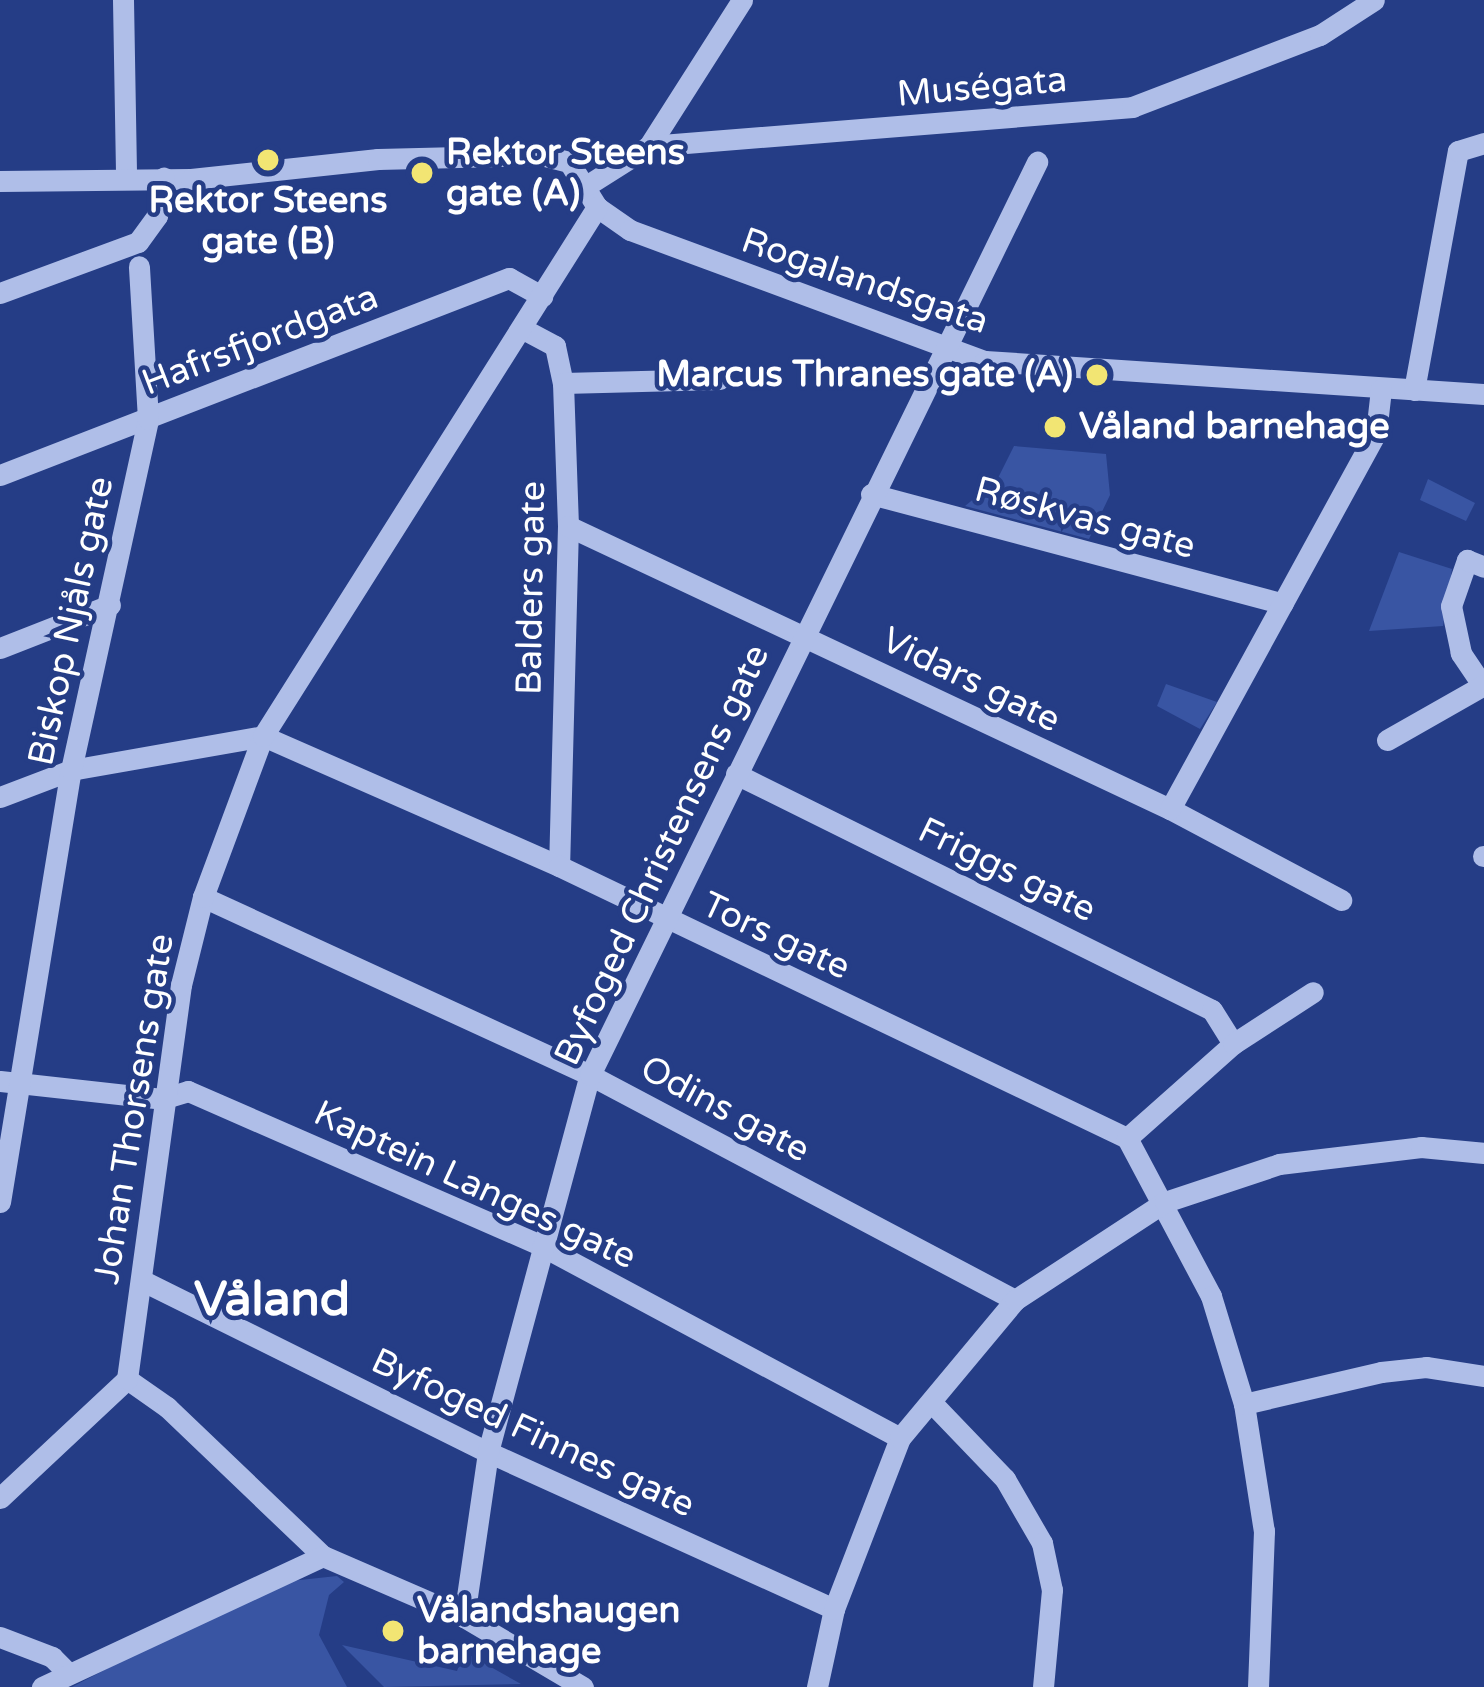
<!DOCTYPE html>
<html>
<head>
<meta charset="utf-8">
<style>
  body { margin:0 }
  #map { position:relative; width:1484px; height:1687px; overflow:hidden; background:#253d86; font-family:"Varela Round",sans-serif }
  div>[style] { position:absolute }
  .green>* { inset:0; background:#3955a3 }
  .minor>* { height:21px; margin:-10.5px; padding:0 10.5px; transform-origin:10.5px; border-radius:10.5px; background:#afbee8 }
  .dots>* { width:33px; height:33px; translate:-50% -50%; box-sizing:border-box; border:6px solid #253d86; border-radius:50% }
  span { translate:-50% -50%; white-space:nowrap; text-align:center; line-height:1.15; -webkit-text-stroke:9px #253d86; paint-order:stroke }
  .street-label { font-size:36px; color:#fff }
  .poi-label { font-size:36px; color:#fff; font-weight:700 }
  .left { translate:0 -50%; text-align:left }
  .right { translate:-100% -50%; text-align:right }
  .district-label { font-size:48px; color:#fff; font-weight:700 }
</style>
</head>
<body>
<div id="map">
  <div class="green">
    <i style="clip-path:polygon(1014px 446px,1106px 454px,1110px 495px,1089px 539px,965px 506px,997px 480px)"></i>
    <i style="clip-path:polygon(1428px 479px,1475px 503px,1466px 521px,1420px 500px)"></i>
    <i style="clip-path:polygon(1399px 552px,1452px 569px,1443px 626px,1369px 631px)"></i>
    <i style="clip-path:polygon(1166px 684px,1217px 702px,1200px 729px,1157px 706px)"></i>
    <i style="clip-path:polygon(337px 1576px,344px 1582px,329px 1595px,319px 1635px,347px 1687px,72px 1687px,272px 1583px)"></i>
    <i style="clip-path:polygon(342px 1645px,457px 1671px,464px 1652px,521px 1684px,384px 1687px)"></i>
  </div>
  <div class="minor">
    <i style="left:123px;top:0;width:175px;rotate:89deg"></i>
    <i style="left:649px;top:146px;width:173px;rotate:-57.5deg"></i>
    <i style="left:0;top:181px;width:191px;rotate:-0.6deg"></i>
    <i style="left:191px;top:179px;width:188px;rotate:-6.1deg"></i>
    <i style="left:378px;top:159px;width:163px;rotate:-1.4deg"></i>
    <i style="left:541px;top:155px;width:29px;rotate:14deg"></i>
    <i style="left:569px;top:162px;width:53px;rotate:58.1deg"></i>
    <i style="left:597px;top:207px;width:40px;rotate:34.9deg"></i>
    <i style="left:630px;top:230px;width:378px;rotate:20.3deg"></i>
    <i style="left:985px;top:361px;width:500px;rotate:3.78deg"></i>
    <i style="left:586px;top:186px;width:75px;rotate:-32.4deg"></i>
    <i style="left:649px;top:146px;width:485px;rotate:-4.6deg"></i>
    <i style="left:1132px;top:107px;width:201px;rotate:-21deg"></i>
    <i style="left:1320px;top:35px;width:64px;rotate:-32.9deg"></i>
    <i style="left:0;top:293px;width:147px;rotate:-20.3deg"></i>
    <i style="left:138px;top:242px;width:32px;rotate:-54deg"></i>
    <i style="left:157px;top:216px;width:39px;rotate:-80deg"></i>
    <i style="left:525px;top:330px;width:34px;rotate:28deg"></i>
    <i style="left:555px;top:346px;width:38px;rotate:78deg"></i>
    <i style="left:563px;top:383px;width:143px;rotate:88deg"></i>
    <i style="left:568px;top:526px;width:340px;rotate:91.5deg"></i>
    <i style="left:563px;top:383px;width:157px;rotate:-1.5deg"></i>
    <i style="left:1414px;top:390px;width:243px;rotate:-79.6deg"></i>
    <i style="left:1458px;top:151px;width:27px;rotate:-17deg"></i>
    <i style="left:0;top:475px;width:546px;rotate:-21.16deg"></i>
    <i style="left:509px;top:278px;width:38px;rotate:29deg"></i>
    <i style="left:871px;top:494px;width:426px;rotate:14.9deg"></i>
    <i style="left:568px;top:526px;width:665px;rotate:25.18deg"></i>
    <i style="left:1170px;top:809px;width:194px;rotate:28deg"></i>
    <i style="left:0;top:648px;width:118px;rotate:-21.4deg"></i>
    <i style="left:1483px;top:686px;width:40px;rotate:-124deg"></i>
    <i style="left:1461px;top:653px;width:48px;rotate:-102deg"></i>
    <i style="left:1451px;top:606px;width:49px;rotate:-70.8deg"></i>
    <i style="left:1467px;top:560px;width:18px;rotate:22deg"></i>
    <i style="left:263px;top:736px;width:323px;rotate:23.7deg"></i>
    <i style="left:559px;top:866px;width:630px;rotate:25.59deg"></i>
    <i style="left:1127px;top:1138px;width:179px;rotate:62deg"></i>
    <i style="left:1211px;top:1296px;width:113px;rotate:73deg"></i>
    <i style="left:1244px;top:1404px;width:129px;rotate:81.1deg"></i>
    <i style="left:1264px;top:1531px;width:156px;rotate:92.2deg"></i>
    <i style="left:1387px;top:740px;width:112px;rotate:-29.6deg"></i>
    <i style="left:736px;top:774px;width:531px;rotate:26.37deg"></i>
    <i style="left:1212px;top:1010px;width:40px;rotate:58deg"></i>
    <i style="left:1233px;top:1044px;width:142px;rotate:138.4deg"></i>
    <i style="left:0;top:797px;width:76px;rotate:-20.8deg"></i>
    <i style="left:71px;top:770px;width:195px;rotate:-10deg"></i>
    <i style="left:1170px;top:809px;width:429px;rotate:-61.3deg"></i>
    <i style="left:1376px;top:433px;width:44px;rotate:-83.5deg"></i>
    <i style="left:1483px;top:856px;width:1px"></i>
    <i style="left:203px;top:897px;width:426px;rotate:24.7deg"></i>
    <i style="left:590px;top:1075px;width:481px;rotate:27.9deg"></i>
    <i style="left:1233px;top:1044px;width:95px;rotate:-33deg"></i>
    <i style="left:0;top:1081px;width:163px;rotate:6.3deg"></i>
    <i style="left:162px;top:1099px;width:27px;rotate:-17deg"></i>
    <i style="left:188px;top:1091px;width:386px;rotate:23.6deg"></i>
    <i style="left:542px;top:1246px;width:406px;rotate:28.2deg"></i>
    <i style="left:0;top:1202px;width:438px;rotate:-80.7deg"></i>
    <i style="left:71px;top:770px;width:359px;rotate:-77.6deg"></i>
    <i style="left:148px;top:419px;width:153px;rotate:-93.4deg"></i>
    <i style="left:141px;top:1280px;width:387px;rotate:26.4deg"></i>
    <i style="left:488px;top:1452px;width:380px;rotate:24.4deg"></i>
    <i style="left:127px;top:1379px;width:49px;rotate:35deg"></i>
    <i style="left:167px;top:1407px;width:216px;rotate:43.7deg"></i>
    <i style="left:323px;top:1556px;width:154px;rotate:23.4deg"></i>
    <i style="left:464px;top:1617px;width:138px;rotate:30.5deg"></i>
    <i style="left:933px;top:1404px;width:104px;rotate:46.2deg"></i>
    <i style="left:1005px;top:1479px;width:74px;rotate:60deg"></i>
    <i style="left:1042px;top:1543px;width:48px;rotate:78deg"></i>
    <i style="left:1052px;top:1590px;width:97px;rotate:95.3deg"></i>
    <i style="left:1244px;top:1404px;width:141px;rotate:-13.1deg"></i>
    <i style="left:1381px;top:1372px;width:45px;rotate:-6.3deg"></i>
    <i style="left:1426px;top:1367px;width:59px;rotate:8.8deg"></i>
    <i style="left:0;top:1498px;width:174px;rotate:-43.1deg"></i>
    <i style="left:127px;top:1379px;width:398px;rotate:-82.2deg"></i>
    <i style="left:181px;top:985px;width:91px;rotate:-76deg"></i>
    <i style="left:203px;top:897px;width:172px;rotate:-69.6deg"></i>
    <i style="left:263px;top:736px;width:626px;rotate:-57.73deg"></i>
    <i style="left:464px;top:1617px;width:167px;rotate:-81.7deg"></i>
    <i style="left:488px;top:1452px;width:391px;rotate:-74.9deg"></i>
    <i style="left:590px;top:1075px;width:1017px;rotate:-63.91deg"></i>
    <i style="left:0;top:1637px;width:56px;rotate:21deg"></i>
    <i style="left:52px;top:1657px;width:20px;rotate:45deg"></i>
    <i style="left:42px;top:1687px;width:310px;rotate:-25deg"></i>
    <i style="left:817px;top:1687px;width:80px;rotate:-77.7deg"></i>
    <i style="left:834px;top:1609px;width:183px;rotate:-68.9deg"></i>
    <i style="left:900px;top:1438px;width:180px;rotate:-50.2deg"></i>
    <i style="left:1015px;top:1300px;width:179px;rotate:-33.2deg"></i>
    <i style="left:1165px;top:1202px;width:120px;rotate:-18.4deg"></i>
    <i style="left:1279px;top:1164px;width:143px;rotate:-6.8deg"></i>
    <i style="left:1421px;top:1147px;width:63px;rotate:5.4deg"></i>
  </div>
  <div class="dots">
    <i style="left:268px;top:160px;background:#f2e573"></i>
    <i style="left:422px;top:173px;background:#f2e573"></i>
    <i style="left:1097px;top:375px;background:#f2e573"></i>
    <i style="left:1055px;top:427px;background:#f2e573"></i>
    <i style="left:393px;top:1631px;background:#f2e573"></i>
  </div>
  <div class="street-label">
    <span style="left:982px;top:87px;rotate:-5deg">Muségata</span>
    <span style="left:865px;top:281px;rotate:19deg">Rogalandsgata</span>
    <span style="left:260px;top:340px;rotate:-21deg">Hafrsfjordgata</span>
    <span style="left:1085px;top:518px;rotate:15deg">Røskvas gate</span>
    <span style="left:531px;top:588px;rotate:-89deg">Balders gate</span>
    <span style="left:71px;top:621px;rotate:-78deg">Biskop Njåls gate</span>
    <span style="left:971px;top:680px;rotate:26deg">Vidars gate</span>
    <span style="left:662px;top:855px;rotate:-65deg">Byfoged Christensens gate</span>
    <span style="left:1007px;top:870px;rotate:26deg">Friggs gate</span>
    <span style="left:776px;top:936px;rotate:25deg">Tors gate</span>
    <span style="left:134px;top:1109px;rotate:-81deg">Johan Thorsens gate</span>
    <span style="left:725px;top:1109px;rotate:28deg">Odins gate</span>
    <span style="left:475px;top:1185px;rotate:25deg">Kaptein Langes gate</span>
    <span style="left:533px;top:1433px;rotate:25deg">Byfoged Finnes gate</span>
  </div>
  <div class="poi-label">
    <span class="left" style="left:446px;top:173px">Rektor Steens<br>gate (A)</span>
    <span style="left:268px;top:221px">Rektor Steens<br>gate (B)</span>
    <span class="right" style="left:1073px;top:375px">Marcus Thranes gate (A)</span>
    <span class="left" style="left:1079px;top:427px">Våland barnehage</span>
    <span class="left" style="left:417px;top:1631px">Vålandshaugen<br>barnehage</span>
  </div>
  <div class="district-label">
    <span style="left:272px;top:1301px">Våland</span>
  </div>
</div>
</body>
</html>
